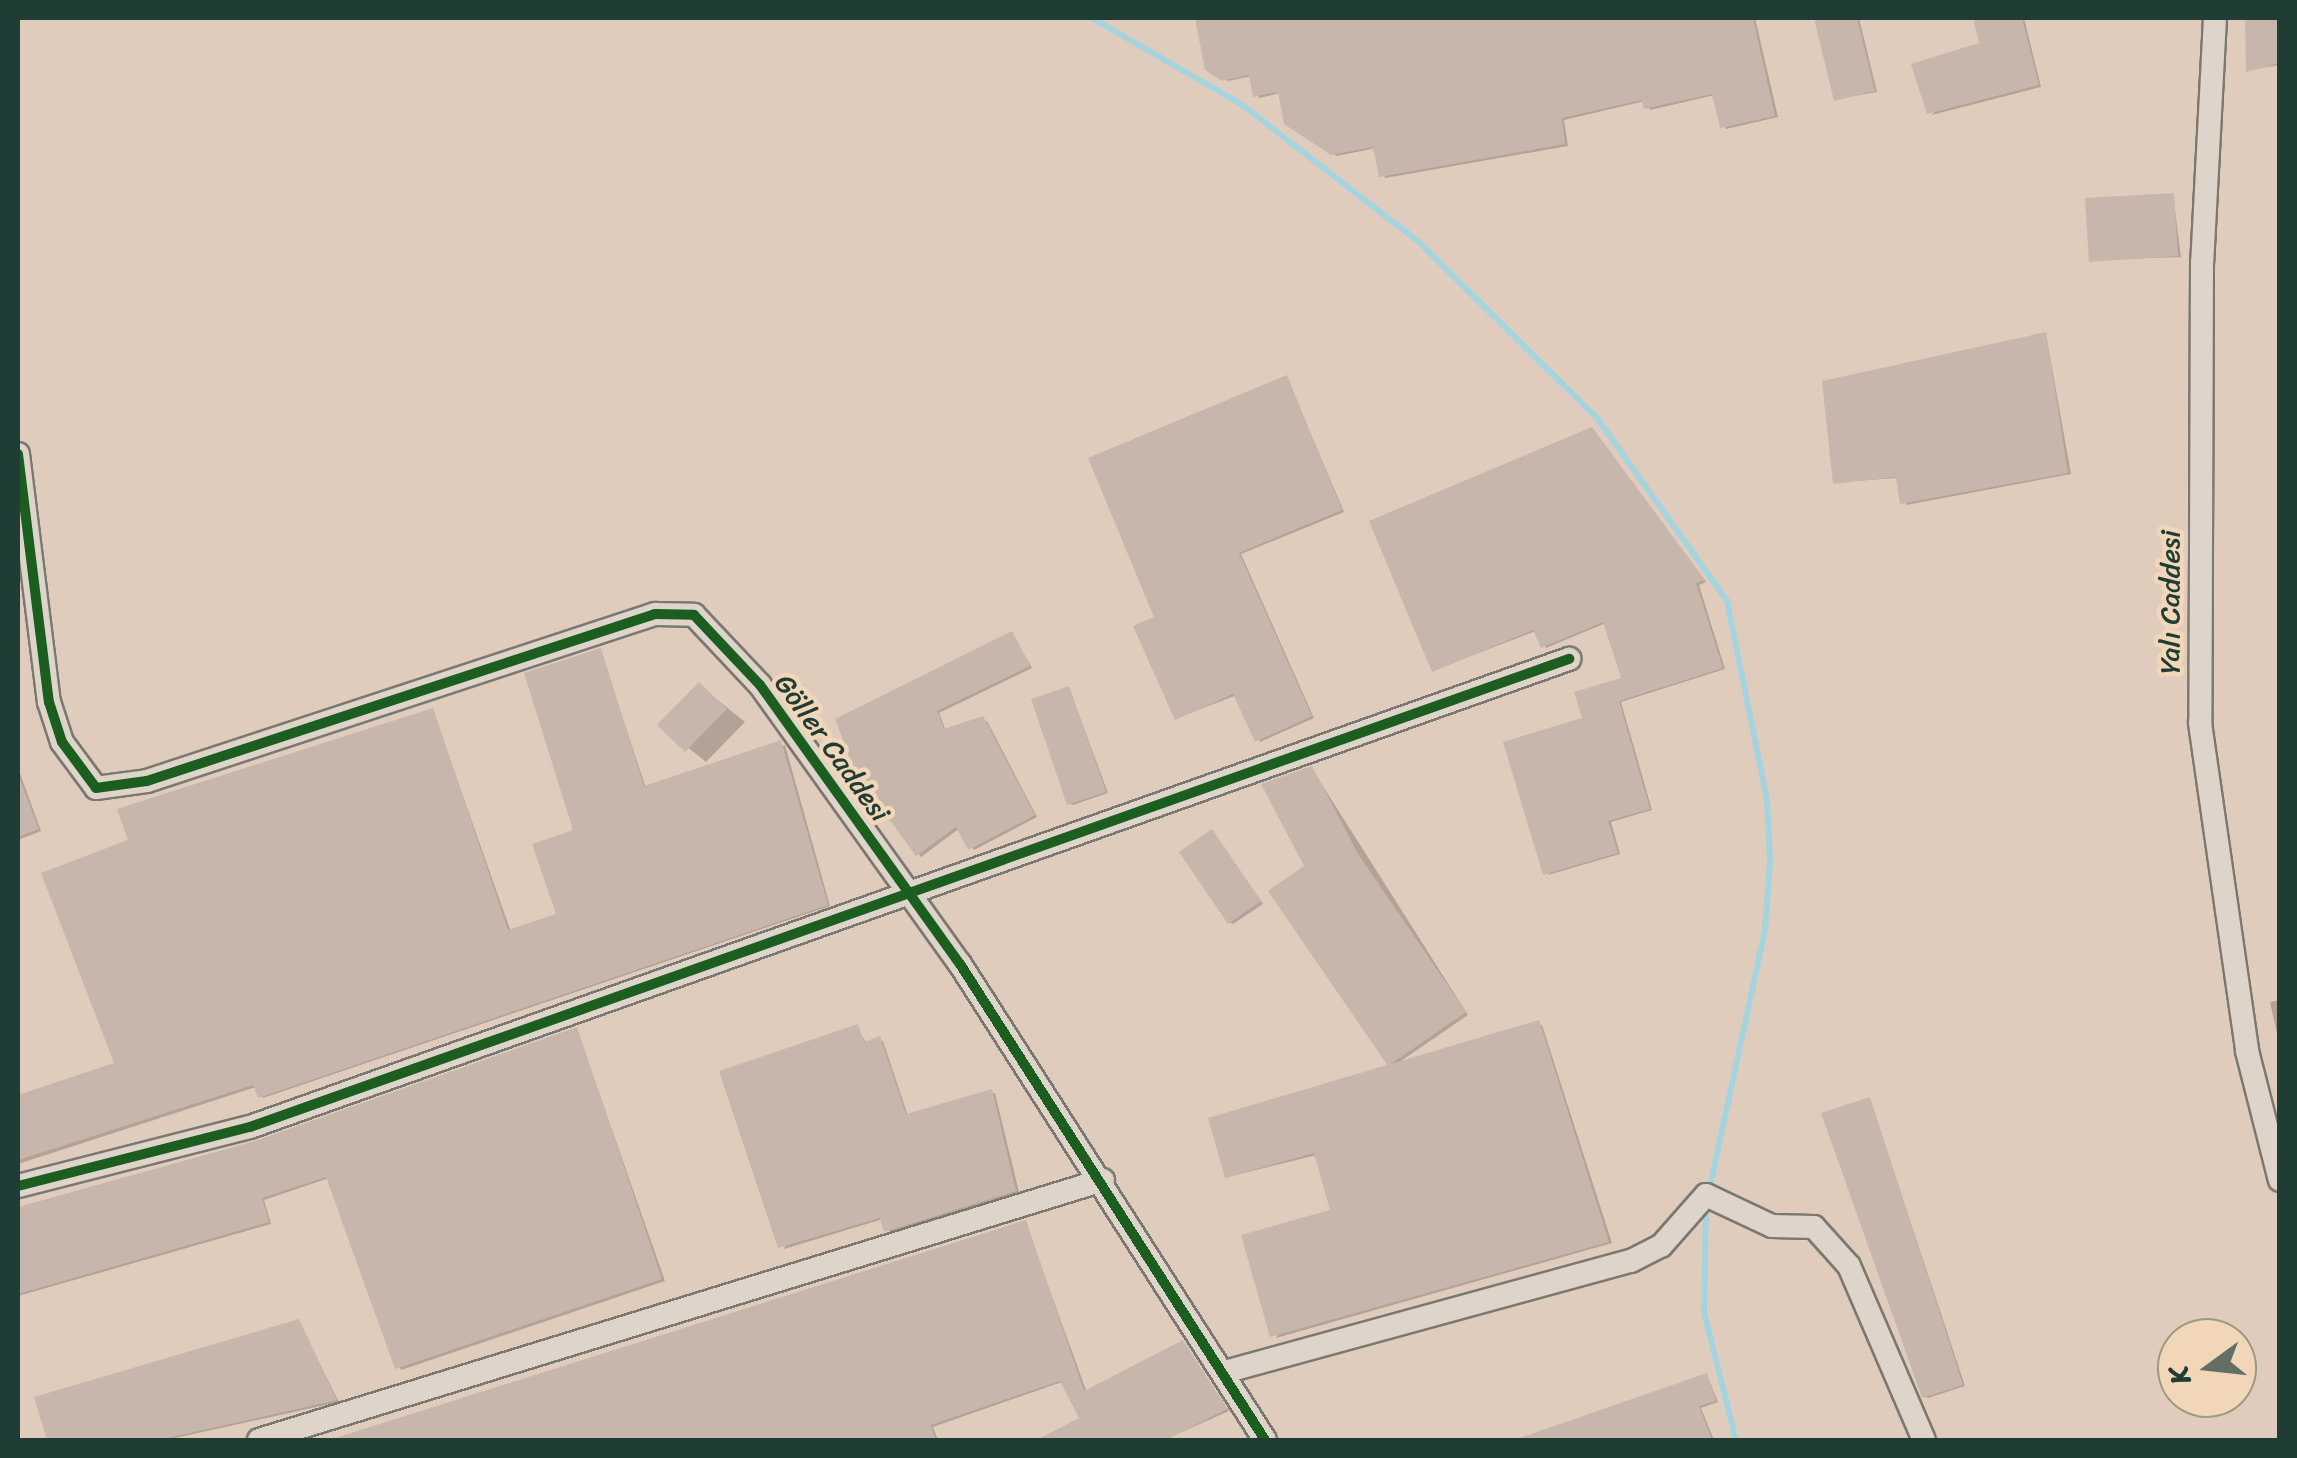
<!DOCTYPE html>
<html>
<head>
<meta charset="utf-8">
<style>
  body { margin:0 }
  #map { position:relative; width:2297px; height:1458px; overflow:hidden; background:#e0ccbd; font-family:Sriracha,sans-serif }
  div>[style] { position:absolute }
  .shadow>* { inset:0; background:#0003 }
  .stream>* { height:6px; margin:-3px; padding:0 3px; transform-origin:3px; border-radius:3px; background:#a5d4df }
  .building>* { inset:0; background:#c6b6ab }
  .roads { filter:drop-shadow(2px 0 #7b786f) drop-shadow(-2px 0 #7b786f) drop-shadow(0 2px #7b786f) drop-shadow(0 -2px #7b786f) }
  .minor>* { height:22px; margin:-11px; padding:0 11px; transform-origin:11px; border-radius:11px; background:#ded4c9 }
  .cycleway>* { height:10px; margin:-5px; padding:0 5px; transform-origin:5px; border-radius:5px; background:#1b5e20 }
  span { translate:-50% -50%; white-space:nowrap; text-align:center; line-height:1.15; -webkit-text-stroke:9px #f1d7b8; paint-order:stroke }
  .street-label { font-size:28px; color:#1f3d34 }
  .frame { position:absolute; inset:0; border:20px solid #1f3d34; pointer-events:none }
  .north { position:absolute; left:2157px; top:1318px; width:100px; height:100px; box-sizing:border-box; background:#f1d7b8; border:2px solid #9d9983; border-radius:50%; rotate:255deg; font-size:28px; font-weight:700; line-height:40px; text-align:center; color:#1f3d34 }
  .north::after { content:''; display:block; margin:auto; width:35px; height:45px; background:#636f64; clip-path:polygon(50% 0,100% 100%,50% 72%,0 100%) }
</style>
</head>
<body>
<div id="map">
  <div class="shadow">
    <i style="clip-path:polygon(1198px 18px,1755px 18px,1778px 117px,1726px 129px,1715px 95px,1650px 110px,1645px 101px,1564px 120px,1568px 146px,1385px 178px,1376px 148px,1337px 156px,1286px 123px,1280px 93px,1259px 98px,1252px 76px,1228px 81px,1208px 68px)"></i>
    <i style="clip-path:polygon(1817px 18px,1859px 18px,1877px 92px,1837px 99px)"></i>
    <i style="clip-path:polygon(1976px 18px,2024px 18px,2041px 87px,1932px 115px,1982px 45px)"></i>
    <i style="clip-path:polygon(2247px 18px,2280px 18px,2280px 65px,2248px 70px)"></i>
    <i style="clip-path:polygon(2173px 195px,2181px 257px,2092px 260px)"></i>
    <i style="clip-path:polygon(2046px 334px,2071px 474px,1906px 505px,1898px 478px,1836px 482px)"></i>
    <i style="clip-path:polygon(1287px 378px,1344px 512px,1241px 554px,1314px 718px,1260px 742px,1237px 695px,1177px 718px,1157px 618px)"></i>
    <i style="clip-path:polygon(1592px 430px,1706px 582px,1699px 585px,1725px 669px,1621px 702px,1652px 810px,1611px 822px,1620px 854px,1548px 875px,1624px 680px,1606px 623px,1546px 648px,1536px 631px,1434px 670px)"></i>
    <i style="clip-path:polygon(1012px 634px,1032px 668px,939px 713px,946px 731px,987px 721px,1037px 817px,974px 850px,960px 828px,921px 857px,858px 773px)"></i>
    <i style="clip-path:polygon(600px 650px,646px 788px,785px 745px,830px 906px,263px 1098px,256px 1087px,18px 1164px,18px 1098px,118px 1065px,131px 841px,433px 711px,511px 932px,559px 915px)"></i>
    <i style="clip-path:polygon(699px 685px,745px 722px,706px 762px,660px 725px)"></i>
    <i style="clip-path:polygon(1069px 688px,1108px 793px,1073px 805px,1069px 803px)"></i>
    <i style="clip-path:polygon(18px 768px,41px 831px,18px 840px)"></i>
    <i style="clip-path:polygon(1312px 769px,1468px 1015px,1398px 1063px,1542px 1025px,1612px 1243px,1276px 1338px,1333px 1212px,1317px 1155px,1228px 1177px,1391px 1066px,1307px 867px)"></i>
    <i style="clip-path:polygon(1212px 832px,1263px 904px,1233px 924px,1229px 922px)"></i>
    <i style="clip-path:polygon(2280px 1000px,2280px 1047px,2270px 1002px)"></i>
    <i style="clip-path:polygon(857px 1027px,866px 1043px,883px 1041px,908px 1116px,995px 1093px,1019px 1192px,890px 1232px,883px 1219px,784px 1249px)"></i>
    <i style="clip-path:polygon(577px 1030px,665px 1281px,401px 1370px,329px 1178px,264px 1200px,271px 1224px,18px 1296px,18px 1210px,256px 1144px)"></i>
    <i style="clip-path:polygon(1870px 1100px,1965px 1386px,1928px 1398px,1924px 1396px)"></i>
    <i style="clip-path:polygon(1025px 1222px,1087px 1393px,1183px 1343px,1229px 1411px,1164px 1440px,1042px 1440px,1083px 1419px,1062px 1382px,933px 1427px,938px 1440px,332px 1440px)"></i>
    <i style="clip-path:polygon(298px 1321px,339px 1402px,166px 1440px,50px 1440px,37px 1399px)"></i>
    <i style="clip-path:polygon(1707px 1375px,1718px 1402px,1701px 1408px,1714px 1440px,1524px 1440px)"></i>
  </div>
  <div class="stream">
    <i style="left:1092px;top:18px;width:172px;rotate:30deg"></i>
    <i style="left:1241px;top:104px;width:227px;rotate:37.8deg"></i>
    <i style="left:1420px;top:243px;width:249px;rotate:44.7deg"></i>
    <i style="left:1597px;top:418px;width:224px;rotate:54.6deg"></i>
    <i style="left:1727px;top:601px;width:203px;rotate:78.6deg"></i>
    <i style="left:1767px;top:800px;width:62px;rotate:87.2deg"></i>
    <i style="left:1770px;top:862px;width:68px;rotate:94.2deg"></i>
    <i style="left:1765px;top:930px;width:267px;rotate:102.1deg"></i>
    <i style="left:1706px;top:1208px;width:104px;rotate:91.1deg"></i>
    <i style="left:1704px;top:1312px;width:132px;rotate:76deg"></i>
  </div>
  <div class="building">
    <i style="clip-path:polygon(1195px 18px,1753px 18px,1775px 116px,1720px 128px,1712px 94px,1644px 109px,1642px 100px,1562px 118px,1565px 144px,1379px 177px,1373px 147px,1331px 155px,1284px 124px,1278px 92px,1253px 97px,1249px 75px,1222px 81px,1205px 70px)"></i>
    <i style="clip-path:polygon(1814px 18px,1857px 18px,1875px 91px,1834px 101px)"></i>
    <i style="clip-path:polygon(1973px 18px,2022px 18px,2039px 85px,1927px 114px,1911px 64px,1979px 43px)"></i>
    <i style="clip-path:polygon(2245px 18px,2280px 18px,2280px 63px,2246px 72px)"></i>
    <i style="clip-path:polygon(2174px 193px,2178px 256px,2089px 262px,2085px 198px)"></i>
    <i style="clip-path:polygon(2046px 332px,2068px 473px,1900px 504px,1896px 477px,1833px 484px,1822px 381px)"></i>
    <i style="clip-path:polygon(1287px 375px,1342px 510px,1239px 553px,1312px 716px,1255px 742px,1233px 694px,1175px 720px,1133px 626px,1154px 617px,1088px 458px)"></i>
    <i style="clip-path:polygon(1592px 427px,1705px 580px,1696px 583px,1723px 668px,1619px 701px,1650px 809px,1608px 821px,1618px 853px,1543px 875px,1503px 742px,1582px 718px,1574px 692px,1621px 678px,1603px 622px,1541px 648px,1533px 630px,1432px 672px,1369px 521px)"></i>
    <i style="clip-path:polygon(1012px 631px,1030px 666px,937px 711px,944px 729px,983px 716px,1035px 815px,968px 850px,956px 827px,916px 856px,856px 774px,835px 719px)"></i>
    <i style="clip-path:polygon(601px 648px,644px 786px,781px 740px,828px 905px,258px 1098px,253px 1085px,18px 1160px,18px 1095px,114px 1063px,41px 873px,128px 840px,117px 809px,433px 708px,508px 930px,556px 914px,532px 844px,573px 830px,524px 673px)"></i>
    <i style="clip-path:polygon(699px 682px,727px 709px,685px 752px,657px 725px)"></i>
    <i style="clip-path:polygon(1069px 686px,1106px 792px,1067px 805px,1031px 699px)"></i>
    <i style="clip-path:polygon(1312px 766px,1358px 854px,1466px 1012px,1388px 1066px,1268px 891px,1304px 866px,1261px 784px)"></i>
    <i style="clip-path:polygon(19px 777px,39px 829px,18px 837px,18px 778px)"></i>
    <i style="clip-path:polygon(1212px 829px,1261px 901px,1228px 924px,1179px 852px)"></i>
    <i style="clip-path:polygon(1539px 1020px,1609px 1242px,1270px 1337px,1241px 1235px,1330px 1210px,1314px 1153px,1225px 1178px,1208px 1118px)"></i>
    <i style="clip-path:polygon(858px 1024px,864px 1042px,880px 1036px,906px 1114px,992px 1089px,1016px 1191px,884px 1232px,880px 1218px,778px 1248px,719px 1071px)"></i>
    <i style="clip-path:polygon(577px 1027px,662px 1279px,395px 1369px,326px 1177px,262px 1198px,269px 1222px,18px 1294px,18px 1207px,255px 1141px)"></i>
    <i style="clip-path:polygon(1870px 1097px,1963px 1385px,1922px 1398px,1821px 1113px)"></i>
    <i style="clip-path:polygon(1026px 1220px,1084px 1391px,1183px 1340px,1227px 1409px,1166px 1440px,1036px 1440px,1079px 1418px,1060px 1381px,931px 1425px,936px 1440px,329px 1440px)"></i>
    <i style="clip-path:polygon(299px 1319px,337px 1400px,159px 1440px,47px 1440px,34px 1397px)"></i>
    <i style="clip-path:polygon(1707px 1373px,1716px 1401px,1699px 1406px,1712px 1440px,1514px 1440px)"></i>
  </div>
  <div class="roads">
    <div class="minor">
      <i style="left:2215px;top:18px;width:244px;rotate:93deg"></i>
      <i style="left:2202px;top:262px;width:461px;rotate:90.2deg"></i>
      <i style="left:2200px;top:723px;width:331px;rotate:81.8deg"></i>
      <i style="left:2247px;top:1051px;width:133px;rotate:75.7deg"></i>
      <i style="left:18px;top:454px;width:250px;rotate:82.9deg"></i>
      <i style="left:49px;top:702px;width:42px;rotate:72deg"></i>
      <i style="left:62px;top:742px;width:57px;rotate:53.5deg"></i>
      <i style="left:96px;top:788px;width:51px;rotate:-7.8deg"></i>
      <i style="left:147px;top:781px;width:535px;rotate:-18.2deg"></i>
      <i style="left:655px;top:614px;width:39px;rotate:1deg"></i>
      <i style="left:694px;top:615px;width:96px;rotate:46.7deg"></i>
      <i style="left:760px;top:685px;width:343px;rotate:54.4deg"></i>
      <i style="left:960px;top:964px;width:565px;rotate:57.35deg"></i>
      <i style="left:18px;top:1186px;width:239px;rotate:-14.3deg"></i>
      <i style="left:250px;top:1127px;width:1400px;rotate:-19.54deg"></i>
      <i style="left:1228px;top:1371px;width:418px;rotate:-15.3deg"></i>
      <i style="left:1631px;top:1261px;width:34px;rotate:-27deg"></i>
      <i style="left:1661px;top:1246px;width:68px;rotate:-48.6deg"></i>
      <i style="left:1706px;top:1195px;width:73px;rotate:25.2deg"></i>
      <i style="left:1772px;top:1226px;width:42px;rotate:1.4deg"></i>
      <i style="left:1814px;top:1227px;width:52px;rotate:48.1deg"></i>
      <i style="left:1849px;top:1266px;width:189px;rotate:66.7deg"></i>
      <i style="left:259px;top:1440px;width:883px;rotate:-17.12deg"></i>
    </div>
  </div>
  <div class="cycleway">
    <i style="left:18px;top:454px;width:250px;rotate:82.9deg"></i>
    <i style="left:49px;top:702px;width:42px;rotate:72deg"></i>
    <i style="left:62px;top:742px;width:57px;rotate:53.5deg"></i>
    <i style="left:96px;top:788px;width:51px;rotate:-7.8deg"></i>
    <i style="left:147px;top:781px;width:535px;rotate:-18.2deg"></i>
    <i style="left:655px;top:614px;width:39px;rotate:1deg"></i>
    <i style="left:694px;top:615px;width:96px;rotate:46.7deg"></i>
    <i style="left:760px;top:685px;width:343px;rotate:54.4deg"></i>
    <i style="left:960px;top:964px;width:565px;rotate:57.35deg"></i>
    <i style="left:18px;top:1186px;width:239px;rotate:-14.3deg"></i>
    <i style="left:250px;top:1127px;width:1400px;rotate:-19.54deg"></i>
  </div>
  <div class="street-label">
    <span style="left:2170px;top:602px;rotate:-90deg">Yalı Caddesi</span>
    <span style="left:832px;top:748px;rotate:54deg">Göller Caddesi</span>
  </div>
  <div class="frame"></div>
  <div class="north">K</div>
</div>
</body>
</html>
